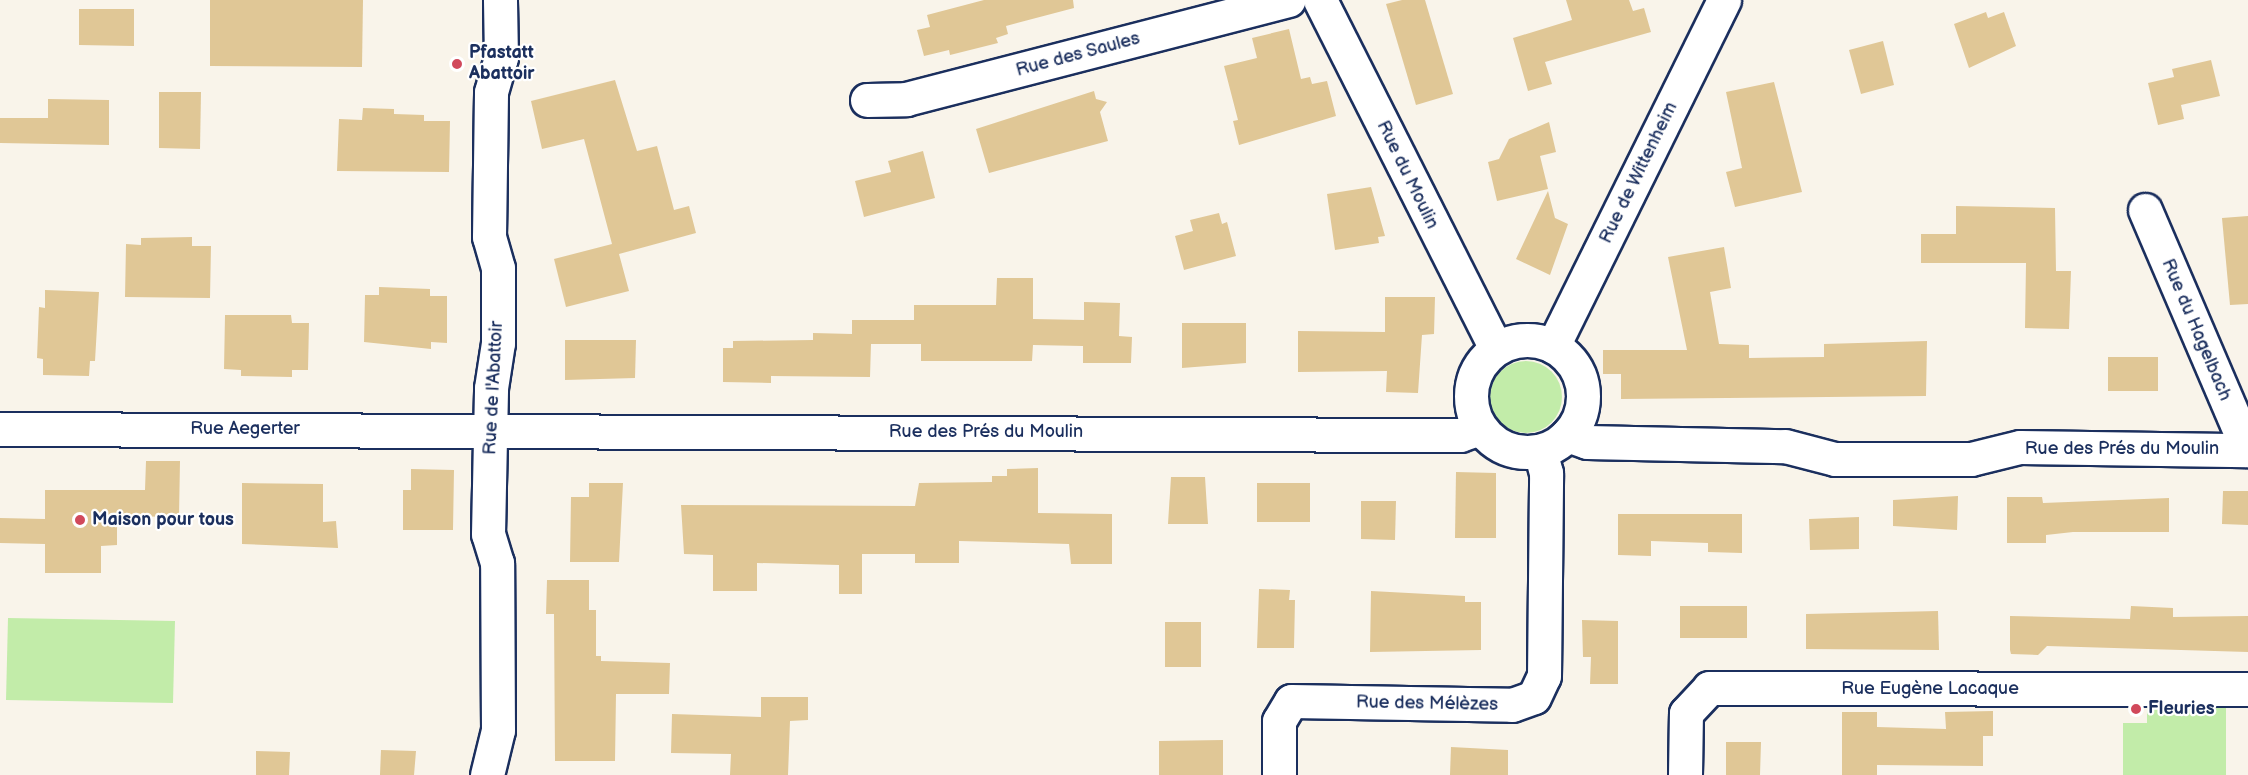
<!DOCTYPE html>
<html>
<head>
<meta charset="utf-8">
<style>
  body { margin:0 }
  #map { position:relative; width:2248px; height:775px; overflow:hidden; background:#f9f4ea; font-family:"Balsamiq Sans",sans-serif }
  div>[style] { position:absolute }
  .green>* { inset:0; background:#c2eca9 }
  .round { border-radius:50% }
  .building>* { inset:0; background:#e0c796 }
  .roads { filter:drop-shadow(2px 0 #1b2f5e) drop-shadow(-2px 0 #1b2f5e) drop-shadow(0 2px #1b2f5e) drop-shadow(0 -2px #1b2f5e) }
  .minor>* { height:33px; margin:-16.5px; padding:0 16.5px; transform-origin:16.5px; border-radius:16.5px; background:#fff }
  .minor>.ring { margin:-16.5px; padding:0; box-sizing:content-box; background:none; border:33px solid #fff; border-radius:50% }
  .dots>* { width:16px; height:16px; translate:-50% -50%; box-sizing:border-box; border:3px solid #fff; border-radius:50% }
  span { translate:-50% -50%; white-space:nowrap; text-align:center; line-height:1.15; -webkit-text-stroke:4.5px #fff; paint-order:stroke }
  .poi-label { font-size:18px; color:#1b2f5e; font-weight:700 }
  .left { translate:0 -50%; text-align:left }
  .street-label { font-size:18px; color:#1b2f5e }
</style>
</head>
<body>
<div id="map">
  <div class="green">
    <i class="round" style="left:1490px;top:361px;width:72px;height:72px"></i>
    <i style="clip-path:polygon(8px 618px,175px 621px,173px 703px,6px 700px)"></i>
    <i style="clip-path:polygon(2147px 699px,2226px 699px,2226px 775px,2123px 775px,2123px 723px,2147px 723px)"></i>
  </div>
  <div class="building">
    <i style="clip-path:polygon(210px 0,363px 0,362px 67px,210px 66px)"></i>
    <i style="clip-path:polygon(984px 0,1073px 0,1074px 8px,1006px 26px,1008px 34px,996px 38px,998px 43px,950px 55px,949px 50px,924px 56px,917px 30px,930px 27px,927px 15px)"></i>
    <i style="clip-path:polygon(1402px 0,1425px 0,1453px 94px,1416px 105px,1386px 4px)"></i>
    <i style="clip-path:polygon(1566px 0,1629px 0,1633px 11px,1644px 8px,1651px 32px,1545px 62px,1552px 84px,1528px 91px,1513px 38px,1572px 20px)"></i>
    <i style="clip-path:polygon(79px 9px,134px 9px,134px 46px,79px 45px)"></i>
    <i style="clip-path:polygon(1986px 12px,1988px 18px,2004px 12px,2016px 46px,1969px 68px,1954px 24px)"></i>
    <i style="clip-path:polygon(1289px 29px,1301px 79px,1310px 77px,1312px 84px,1327px 81px,1336px 116px,1239px 145px,1233px 121px,1238px 120px,1224px 66px,1257px 58px,1252px 38px)"></i>
    <i style="clip-path:polygon(1883px 41px,1894px 85px,1861px 94px,1849px 50px)"></i>
    <i style="clip-path:polygon(2211px 60px,2220px 96px,2181px 105px,2184px 119px,2158px 125px,2148px 83px,2174px 77px,2172px 69px)"></i>
    <i style="clip-path:polygon(615px 80px,637px 151px,657px 146px,674px 210px,689px 206px,696px 233px,619px 254px,629px 291px,566px 307px,554px 259px,612px 244px,584px 139px,542px 149px,531px 101px)"></i>
    <i style="clip-path:polygon(1774px 82px,1802px 192px,1735px 207px,1726px 172px,1742px 168px,1726px 92px)"></i>
    <i style="clip-path:polygon(1094px 91px,1096px 99px,1107px 102px,1100px 112px,1108px 141px,989px 173px,976px 129px)"></i>
    <i style="clip-path:polygon(159px 92px,201px 92px,200px 149px,159px 148px)"></i>
    <i style="clip-path:polygon(48px 99px,109px 100px,109px 145px,0 143px,0 118px,48px 118px)"></i>
    <i style="clip-path:polygon(363px 108px,394px 109px,394px 114px,424px 115px,424px 121px,450px 121px,449px 172px,337px 171px,339px 119px,362px 120px)"></i>
    <i style="clip-path:polygon(1549px 122px,1556px 152px,1540px 156px,1548px 189px,1497px 201px,1488px 162px,1499px 159px,1509px 139px)"></i>
    <i style="clip-path:polygon(923px 151px,935px 198px,864px 217px,855px 181px,891px 172px,888px 161px)"></i>
    <i style="clip-path:polygon(1371px 187px,1385px 236px,1378px 237px,1379px 243px,1335px 250px,1327px 194px)"></i>
    <i style="clip-path:polygon(1548px 191px,1555px 218px,1568px 224px,1550px 275px,1516px 259px)"></i>
    <i style="clip-path:polygon(1956px 206px,2055px 208px,2056px 271px,2071px 271px,2069px 329px,2025px 328px,2026px 263px,1921px 263px,1921px 234px,1956px 234px)"></i>
    <i style="clip-path:polygon(1219px 213px,1222px 224px,1227px 222px,1236px 256px,1184px 270px,1175px 236px,1193px 231px,1190px 220px)"></i>
    <i style="clip-path:polygon(2248px 216px,2248px 304px,2230px 305px,2222px 218px)"></i>
    <i style="clip-path:polygon(192px 237px,192px 246px,211px 246px,210px 298px,125px 297px,126px 244px,141px 245px,141px 238px)"></i>
    <i style="clip-path:polygon(1724px 247px,1731px 288px,1710px 292px,1719px 344px,1749px 345px,1749px 358px,1824px 357px,1824px 344px,1927px 341px,1926px 396px,1621px 399px,1621px 374px,1603px 374px,1603px 350px,1687px 350px,1668px 257px)"></i>
    <i style="clip-path:polygon(997px 278px,1033px 278px,1033px 319px,1084px 320px,1084px 302px,1120px 303px,1119px 336px,1132px 337px,1131px 363px,1083px 363px,1083px 346px,1033px 345px,1032px 361px,921px 361px,921px 344px,871px 344px,870px 377px,771px 376px,771px 383px,723px 382px,723px 348px,733px 348px,733px 341px,813px 340px,813px 333px,852px 334px,852px 320px,914px 320px,914px 305px,996px 305px)"></i>
    <i style="clip-path:polygon(379px 287px,430px 289px,430px 296px,447px 296px,447px 343px,431px 342px,431px 349px,364px 342px,365px 295px,379px 295px)"></i>
    <i style="clip-path:polygon(45px 290px,99px 292px,95px 361px,90px 361px,89px 376px,43px 375px,43px 359px,37px 358px,39px 307px,45px 308px)"></i>
    <i style="clip-path:polygon(1385px 297px,1435px 297px,1434px 334px,1422px 335px,1418px 393px,1386px 392px,1387px 371px,1298px 372px,1298px 331px,1385px 332px)"></i>
    <i style="clip-path:polygon(225px 315px,291px 315px,292px 323px,309px 323px,308px 370px,292px 370px,292px 377px,241px 376px,241px 370px,224px 369px)"></i>
    <i style="clip-path:polygon(1182px 323px,1246px 323px,1246px 363px,1182px 368px)"></i>
    <i style="clip-path:polygon(565px 340px,636px 340px,635px 378px,565px 380px)"></i>
    <i style="clip-path:polygon(2108px 357px,2158px 357px,2158px 391px,2108px 391px)"></i>
    <i style="clip-path:polygon(146px 461px,180px 461px,179px 517px,117px 516px,117px 545px,101px 546px,101px 573px,45px 573px,45px 544px,0 543px,0 518px,45px 519px,45px 490px,145px 490px)"></i>
    <i style="clip-path:polygon(1038px 468px,1038px 513px,1112px 514px,1112px 564px,1071px 564px,1069px 544px,959px 541px,959px 563px,915px 563px,915px 554px,862px 554px,862px 594px,839px 594px,839px 565px,757px 563px,757px 591px,713px 591px,713px 555px,684px 554px,681px 505px,915px 506px,919px 483px,992px 482px,992px 476px,1007px 476px,1007px 469px)"></i>
    <i style="clip-path:polygon(411px 469px,454px 470px,453px 530px,403px 530px,403px 490px,411px 490px)"></i>
    <i style="clip-path:polygon(1456px 472px,1496px 473px,1496px 538px,1455px 538px)"></i>
    <i style="clip-path:polygon(1171px 477px,1205px 477px,1208px 524px,1168px 524px)"></i>
    <i style="clip-path:polygon(242px 483px,323px 484px,323px 522px,336px 521px,338px 548px,242px 544px)"></i>
    <i style="clip-path:polygon(589px 483px,623px 483px,619px 562px,570px 562px,571px 497px,589px 497px)"></i>
    <i style="clip-path:polygon(1257px 483px,1310px 483px,1310px 522px,1257px 522px)"></i>
    <i style="clip-path:polygon(2223px 491px,2248px 491px,2248px 525px,2222px 524px)"></i>
    <i style="clip-path:polygon(1958px 496px,1957px 530px,1893px 526px,1893px 500px)"></i>
    <i style="clip-path:polygon(2007px 497px,2042px 497px,2043px 503px,2169px 498px,2169px 532px,2073px 532px,2046px 535px,2046px 543px,2007px 543px)"></i>
    <i style="clip-path:polygon(1361px 501px,1396px 501px,1395px 540px,1361px 539px)"></i>
    <i style="clip-path:polygon(1618px 514px,1742px 514px,1742px 553px,1708px 552px,1708px 543px,1651px 541px,1651px 556px,1618px 555px)"></i>
    <i style="clip-path:polygon(1859px 517px,1859px 549px,1810px 550px,1809px 519px)"></i>
    <i style="clip-path:polygon(547px 580px,589px 580px,589px 610px,596px 610px,596px 656px,601px 656px,601px 661px,670px 663px,669px 694px,616px 694px,615px 761px,555px 761px,554px 614px,546px 614px)"></i>
    <i style="clip-path:polygon(1259px 589px,1290px 590px,1289px 600px,1295px 600px,1294px 648px,1257px 648px)"></i>
    <i style="clip-path:polygon(1371px 591px,1465px 596px,1465px 602px,1481px 602px,1481px 650px,1370px 652px)"></i>
    <i style="clip-path:polygon(1680px 606px,1747px 606px,1747px 638px,1680px 638px)"></i>
    <i style="clip-path:polygon(2131px 606px,2173px 608px,2173px 617px,2248px 616px,2248px 652px,2047px 646px,2038px 655px,2011px 654px,2010px 650px,2010px 616px,2130px 619px)"></i>
    <i style="clip-path:polygon(1938px 611px,1939px 650px,1806px 649px,1806px 614px)"></i>
    <i style="clip-path:polygon(1582px 620px,1618px 621px,1618px 684px,1590px 684px,1591px 657px,1583px 657px)"></i>
    <i style="clip-path:polygon(1165px 622px,1201px 622px,1201px 667px,1165px 667px)"></i>
    <i style="clip-path:polygon(761px 697px,808px 697px,808px 720px,790px 721px,788px 775px,730px 775px,731px 754px,671px 753px,672px 714px,761px 717px)"></i>
    <i style="clip-path:polygon(1993px 711px,1993px 736px,1983px 736px,1983px 766px,1877px 765px,1877px 775px,1842px 775px,1842px 712px,1877px 712px,1877px 727px,1946px 729px,1945px 712px)"></i>
    <i style="clip-path:polygon(1223px 740px,1223px 775px,1159px 775px,1159px 741px)"></i>
    <i style="clip-path:polygon(1726px 742px,1761px 742px,1760px 775px,1726px 775px)"></i>
    <i style="clip-path:polygon(1451px 747px,1508px 750px,1508px 775px,1450px 775px)"></i>
    <i style="clip-path:polygon(381px 750px,416px 751px,414px 775px,380px 775px)"></i>
    <i style="clip-path:polygon(256px 751px,290px 752px,289px 775px,256px 775px)"></i>
  </div>
  <div class="roads">
    <div class="minor">
      <i style="left:1320px;top:0;width:390px;rotate:63.2deg"></i>
      <i style="left:867px;top:100px;width:39px;rotate:-1deg"></i>
      <i style="left:906px;top:99px;width:395px;rotate:-14.5deg"></i>
      <i style="left:2145px;top:210px;width:261px;rotate:66.8deg"></i>
      <i class="ring" style="left:1471px;top:340px;width:79px;height:79px"></i>
      <i style="left:1553px;top:346px;width:386px;rotate:-63.7deg"></i>
      <i style="left:0;top:429px;width:1460px;rotate:0.24deg"></i>
      <i style="left:1460px;top:435px;width:21px;rotate:-19deg"></i>
      <i style="left:1567px;top:435px;width:21px;rotate:19deg"></i>
      <i style="left:1587px;top:442px;width:198px;rotate:1.2deg"></i>
      <i style="left:1785px;top:446px;width:52px;rotate:14.6deg"></i>
      <i style="left:1835px;top:459px;width:136px"></i>
      <i style="left:1971px;top:459px;width:50px;rotate:-13.8deg"></i>
      <i style="left:2020px;top:447px;width:228px;rotate:0.8deg"></i>
      <i style="left:487px;top:775px;width:46px;rotate:-76.3deg"></i>
      <i style="left:498px;top:730px;width:167px;rotate:-90.3deg"></i>
      <i style="left:497px;top:563px;width:30px;rotate:-107deg"></i>
      <i style="left:488px;top:534px;width:146px;rotate:-88.8deg"></i>
      <i style="left:491px;top:388px;width:46px;rotate:-81.2deg"></i>
      <i style="left:498px;top:343px;width:75px;rotate:-90deg"></i>
      <i style="left:498px;top:268px;width:32px;rotate:-106deg"></i>
      <i style="left:489px;top:237px;width:145px;rotate:-89.2deg"></i>
      <i style="left:491px;top:92px;width:35px;rotate:-74deg"></i>
      <i style="left:501px;top:58px;width:58px;rotate:-91deg"></i>
      <i style="left:1279px;top:775px;width:54px;rotate:-90deg"></i>
      <i style="left:1279px;top:721px;width:23px;rotate:-59deg"></i>
      <i style="left:1291px;top:701px;width:221px;rotate:1deg"></i>
      <i style="left:1512px;top:705px;width:23px;rotate:-20deg"></i>
      <i style="left:1534px;top:697px;width:23px;rotate:-65deg"></i>
      <i style="left:1544px;top:676px;width:203px;rotate:-89.4deg"></i>
      <i style="left:1546px;top:473px;width:23px;rotate:-105deg"></i>
      <i style="left:1685px;top:775px;width:62px;rotate:-89.1deg"></i>
      <i style="left:1686px;top:713px;width:34px;rotate:-47deg"></i>
      <i style="left:1709px;top:688px;width:539px;rotate:0.11deg"></i>
    </div>
  </div>
  <div class="dots">
    <i style="left:457px;top:64px;background:#d1495b"></i>
    <i style="left:80px;top:520px;background:#d1495b"></i>
    <i style="left:2136px;top:709px;background:#d1495b"></i>
  </div>
  <div class="poi-label">
    <span class="left" style="left:469px;top:64px">Pfastatt<br>Abattoir</span>
    <span class="left" style="left:92px;top:520px">Maison pour tous</span>
    <span class="left" style="left:2148px;top:709px">Fleuries</span>
  </div>
  <div class="street-label">
    <span style="left:1078px;top:55px;rotate:-15deg">Rue des Saules</span>
    <span style="left:1639px;top:173px;rotate:-64deg">Rue de Wittenheim</span>
    <span style="left:1407px;top:175px;rotate:64deg">Rue du Moulin</span>
    <span style="left:2196px;top:330px;rotate:67deg">Rue du Hagelbach</span>
    <span style="left:494px;top:388px;rotate:-87deg">Rue de l'Abattoir</span>
    <span style="left:245px;top:429px">Rue Aegerter</span>
    <span style="left:986px;top:432px">Rue des Prés du Moulin</span>
    <span style="left:2122px;top:449px">Rue des Prés du Moulin</span>
    <span style="left:1930px;top:689px">Rue Eugène Lacaque</span>
    <span style="left:1427px;top:704px;rotate:1deg">Rue des Mélèzes</span>
  </div>
</div>
</body>
</html>
